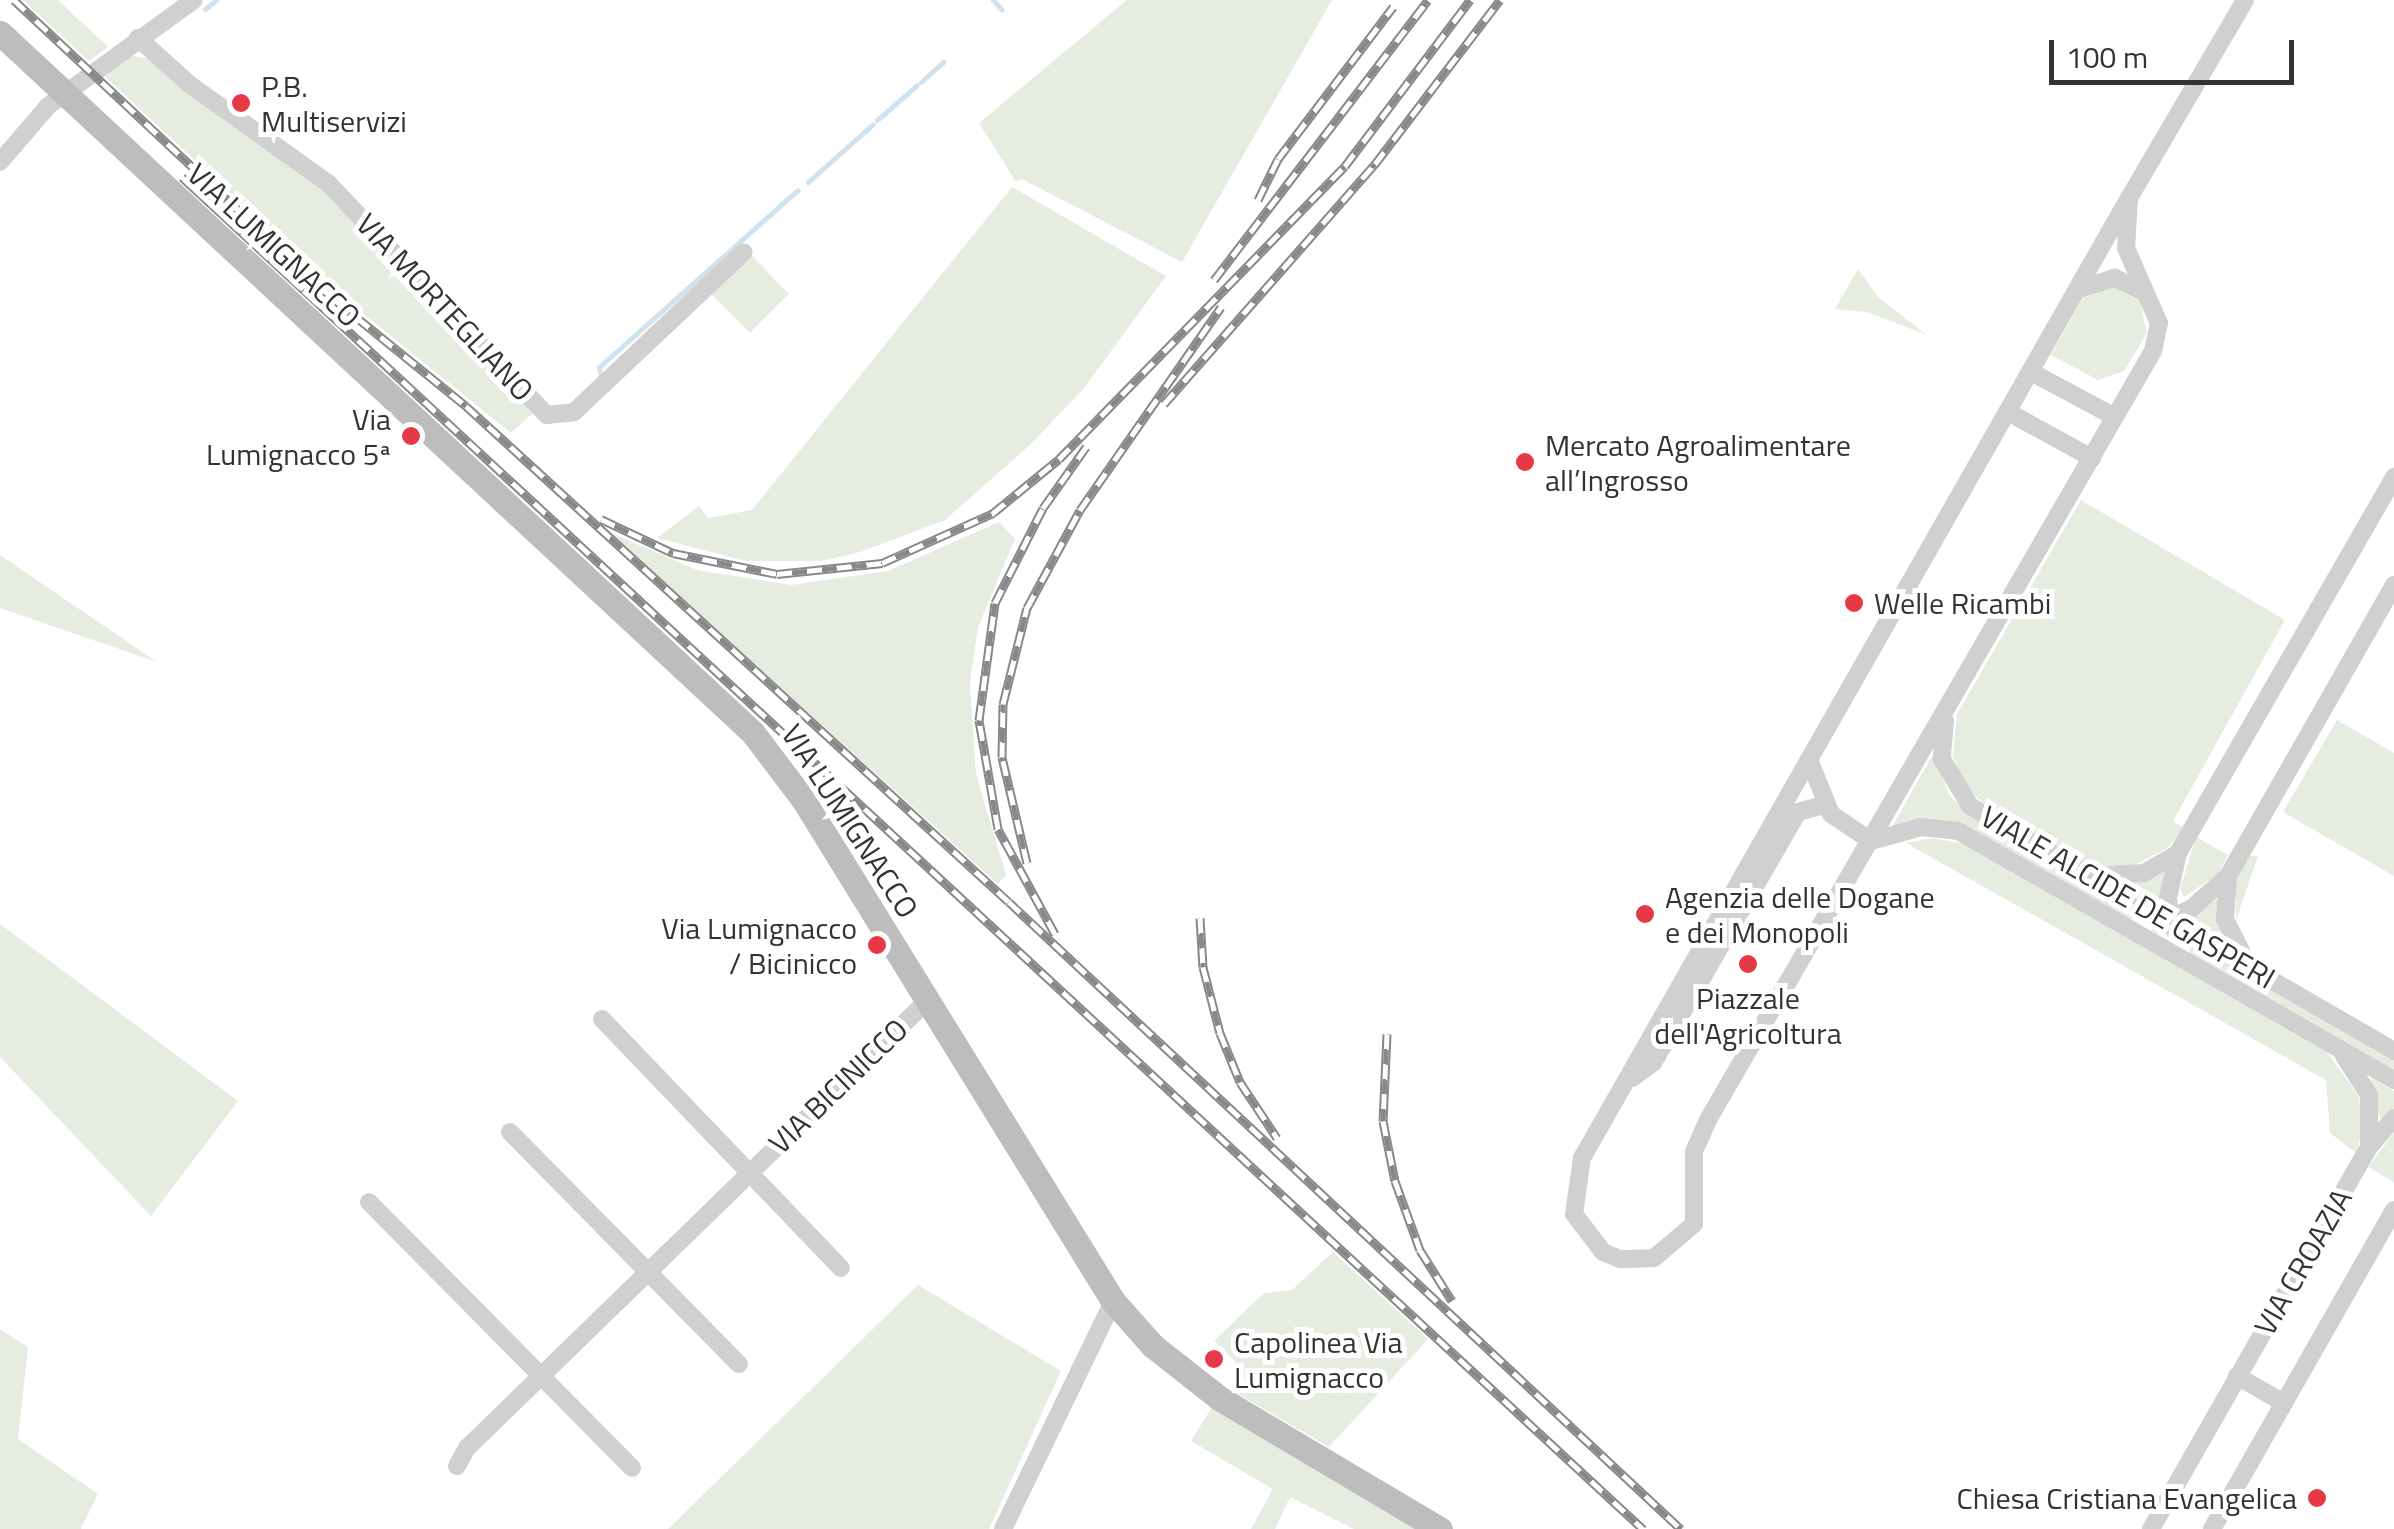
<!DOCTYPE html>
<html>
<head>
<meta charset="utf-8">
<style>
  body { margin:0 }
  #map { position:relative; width:2394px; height:1529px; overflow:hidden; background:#fff; font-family:"Titillium Web",sans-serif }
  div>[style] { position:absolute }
  .green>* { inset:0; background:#e6ecdf }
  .stream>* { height:5px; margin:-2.5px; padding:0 2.5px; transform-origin:2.5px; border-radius:2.5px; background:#cfe2ee }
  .minor>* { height:18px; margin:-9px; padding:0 9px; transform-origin:9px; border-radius:9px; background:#d0d0d0 }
  .secondary>* { height:25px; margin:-12.5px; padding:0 12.5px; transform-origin:12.5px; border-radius:12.5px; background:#bdbdbd }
  .rail>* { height:9px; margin-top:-4.5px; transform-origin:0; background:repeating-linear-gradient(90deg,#fff 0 15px,#888 0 30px); box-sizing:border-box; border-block:2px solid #888 }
  .dots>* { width:28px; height:28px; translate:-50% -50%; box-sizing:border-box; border:5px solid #fff; border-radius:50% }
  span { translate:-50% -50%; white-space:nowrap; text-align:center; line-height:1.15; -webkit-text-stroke:10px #fff; paint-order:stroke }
  .poi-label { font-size:30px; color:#333 }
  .left { translate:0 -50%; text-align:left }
  .right { translate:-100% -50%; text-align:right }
  .street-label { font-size:30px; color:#333 }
  .scale { position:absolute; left:2049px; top:40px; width:245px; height:45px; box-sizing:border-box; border:5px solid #333; border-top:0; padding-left:12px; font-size:30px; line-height:35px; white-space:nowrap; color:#333; -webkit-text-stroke:8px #fff; paint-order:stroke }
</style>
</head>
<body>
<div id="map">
  <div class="green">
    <i style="clip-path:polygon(23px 0,58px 0,108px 47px,89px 61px)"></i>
    <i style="clip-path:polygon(1127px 0,1332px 0,1182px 262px,1022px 179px,1016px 182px,979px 123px)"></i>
    <i style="clip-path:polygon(128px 55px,151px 59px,311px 179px,535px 411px,511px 433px,339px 294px,101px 73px)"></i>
    <i style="clip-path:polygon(1012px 187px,1166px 276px,1084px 388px,1031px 444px,945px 520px,860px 552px,821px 561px,746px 561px,657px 538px,699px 506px,708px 518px,752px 510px)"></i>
    <i style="clip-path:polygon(750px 254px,789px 294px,750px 333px,709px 292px)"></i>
    <i style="clip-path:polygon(1858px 269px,1878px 297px,1927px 335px,1867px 312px,1835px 309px)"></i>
    <i style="clip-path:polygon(2114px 287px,2140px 301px,2147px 333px,2124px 371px,2098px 380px,2051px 355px,2083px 298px)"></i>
    <i style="clip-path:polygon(2081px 500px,2285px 620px,2173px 821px,2184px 828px,2167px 848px,2133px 866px,2094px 867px,1989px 808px,1967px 788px,1953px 757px,1957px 714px)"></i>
    <i style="clip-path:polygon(999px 522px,1015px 539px,978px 627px,970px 683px,976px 774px,1006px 875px,998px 884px,609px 532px,697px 570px,791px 585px,888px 571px)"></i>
    <i style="clip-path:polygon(0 555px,157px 662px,0 608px)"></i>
    <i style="clip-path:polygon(2337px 720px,2394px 753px,2394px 876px,2283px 812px)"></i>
    <i style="clip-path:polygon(1933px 754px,1950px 796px,1970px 816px,2147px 918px,2128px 919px,1962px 824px,1924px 819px,1892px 827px)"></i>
    <i style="clip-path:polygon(2196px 837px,2228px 855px,2217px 875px,2184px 897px,2180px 889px)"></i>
    <i style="clip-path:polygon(1932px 838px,1965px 844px,2328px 1053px,2359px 1097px,2363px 1128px,2356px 1153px,2330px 1133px,2326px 1080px,1906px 843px)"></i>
    <i style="clip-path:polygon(2245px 856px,2258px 856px,2236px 920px,2236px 874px)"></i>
    <i style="clip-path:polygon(2165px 871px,2162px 907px,2122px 884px,2150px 879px)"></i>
    <i style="clip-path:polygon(2217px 899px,2218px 924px,2225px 944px,2186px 921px)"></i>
    <i style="clip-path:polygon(0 924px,238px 1101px,151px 1216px,0 1057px)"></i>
    <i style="clip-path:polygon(2184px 939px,2394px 1059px,2394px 1070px,2190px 954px)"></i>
    <i style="clip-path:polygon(2371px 1078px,2394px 1091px,2394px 1110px,2381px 1125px)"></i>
    <i style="clip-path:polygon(2394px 1133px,2394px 1182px,2368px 1167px)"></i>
    <i style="clip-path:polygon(1333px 1252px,1428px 1339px,1329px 1447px,1233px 1391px,1245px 1371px,1214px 1341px,1264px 1293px,1292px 1290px)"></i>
    <i style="clip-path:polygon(918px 1285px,1061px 1371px,989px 1529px,668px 1529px)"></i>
    <i style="clip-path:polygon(0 1329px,28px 1347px,18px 1439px,98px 1494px,81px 1529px,0 1529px)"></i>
    <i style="clip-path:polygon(1214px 1404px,1419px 1529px,1354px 1529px,1290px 1497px,1275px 1529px,1251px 1529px,1273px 1489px,1191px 1441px)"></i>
  </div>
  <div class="stream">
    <i style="left:993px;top:0;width:13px;rotate:48deg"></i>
    <i style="left:205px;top:9px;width:14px;rotate:-39deg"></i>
    <i style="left:921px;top:82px;width:30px;rotate:-42deg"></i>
    <i style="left:877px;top:120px;width:53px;rotate:-41.2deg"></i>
    <i style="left:808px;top:182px;width:87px;rotate:-41.7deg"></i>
    <i style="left:601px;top:375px;width:8px;rotate:-104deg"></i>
    <i style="left:599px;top:367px;width:266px;rotate:-41.7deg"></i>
  </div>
  <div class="minor">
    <i style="left:138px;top:38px;width:69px;rotate:42deg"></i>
    <i style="left:189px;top:84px;width:171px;rotate:35.5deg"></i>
    <i style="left:328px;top:183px;width:319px;rotate:46.7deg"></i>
    <i style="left:547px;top:415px;width:27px;rotate:-6deg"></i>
    <i style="left:574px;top:412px;width:233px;rotate:-43.3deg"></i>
    <i style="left:0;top:162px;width:74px;rotate:-49.4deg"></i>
    <i style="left:48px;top:106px;width:180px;rotate:-36deg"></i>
    <i style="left:2129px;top:198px;width:50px;rotate:93.4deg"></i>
    <i style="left:2126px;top:248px;width:82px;rotate:66.3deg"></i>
    <i style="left:2159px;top:323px;width:29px;rotate:102deg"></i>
    <i style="left:2153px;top:351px;width:888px;rotate:120.06deg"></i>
    <i style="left:1708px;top:1120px;width:35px;rotate:114deg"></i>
    <i style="left:1694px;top:1152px;width:72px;rotate:90deg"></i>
    <i style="left:1694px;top:1224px;width:52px;rotate:139.6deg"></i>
    <i style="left:1654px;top:1258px;width:34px;rotate:178deg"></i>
    <i style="left:1620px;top:1259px;width:18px;rotate:-158deg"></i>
    <i style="left:1603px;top:1252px;width:48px;rotate:-127.3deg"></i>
    <i style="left:1574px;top:1214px;width:57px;rotate:-81.9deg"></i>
    <i style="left:1582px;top:1158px;width:1105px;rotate:-60.33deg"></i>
    <i style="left:2129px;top:198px;width:229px;rotate:-59.6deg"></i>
    <i style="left:2077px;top:290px;width:40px;rotate:-18deg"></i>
    <i style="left:2115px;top:278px;width:32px;rotate:26deg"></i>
    <i style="left:2031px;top:372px;width:95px;rotate:28.2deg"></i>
    <i style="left:2008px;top:412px;width:96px;rotate:28.7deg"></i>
    <i style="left:1945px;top:721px;width:38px;rotate:95deg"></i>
    <i style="left:1942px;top:759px;width:55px;rotate:59.2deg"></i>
    <i style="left:1970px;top:806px;width:490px;rotate:30deg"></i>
    <i style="left:1810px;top:762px;width:56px;rotate:68deg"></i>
    <i style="left:1831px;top:814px;width:48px;rotate:34deg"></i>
    <i style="left:1871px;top:841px;width:52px;rotate:-15.6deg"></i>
    <i style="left:1921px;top:827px;width:37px;rotate:6deg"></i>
    <i style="left:1958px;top:831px;width:502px;rotate:29.73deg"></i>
    <i style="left:2094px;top:876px;width:50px;rotate:-3.4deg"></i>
    <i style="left:2144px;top:873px;width:39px;rotate:-30deg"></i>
    <i style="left:2228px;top:877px;width:42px;rotate:94.1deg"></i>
    <i style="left:2225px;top:919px;width:51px;rotate:63.4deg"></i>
    <i style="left:2159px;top:924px;width:37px;rotate:-26deg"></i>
    <i style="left:2192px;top:908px;width:48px;rotate:-41.6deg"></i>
    <i style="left:2228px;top:876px;width:335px;rotate:-60.3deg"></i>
    <i style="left:2171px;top:927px;width:29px;rotate:-96deg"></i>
    <i style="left:2168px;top:898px;width:46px;rotate:-77.5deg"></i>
    <i style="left:2178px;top:853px;width:434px;rotate:-60.1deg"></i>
    <i style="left:602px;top:1019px;width:345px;rotate:46.2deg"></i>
    <i style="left:2344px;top:1056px;width:46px;rotate:57.3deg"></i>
    <i style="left:2369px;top:1095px;width:52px;rotate:90deg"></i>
    <i style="left:1632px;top:1078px;width:26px;rotate:-36deg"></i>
    <i style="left:1653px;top:1063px;width:290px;rotate:-60deg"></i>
    <i style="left:1798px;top:812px;width:28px;rotate:-15deg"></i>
    <i style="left:510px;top:1132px;width:326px;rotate:45.4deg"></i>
    <i style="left:369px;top:1202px;width:374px;rotate:45.3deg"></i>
    <i style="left:2237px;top:1376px;width:54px;rotate:29.9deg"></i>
    <i style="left:457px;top:1466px;width:21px;rotate:-61deg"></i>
    <i style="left:467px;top:1448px;width:641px;rotate:-44.18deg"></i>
    <i style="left:1003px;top:1529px;width:253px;rotate:-64.2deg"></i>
    <i style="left:2151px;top:1529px;width:440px;rotate:-60.3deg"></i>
    <i style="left:2369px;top:1147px;width:38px;rotate:-49deg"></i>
    <i style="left:2212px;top:1529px;width:367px;rotate:-60.3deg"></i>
  </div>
  <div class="secondary">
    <i style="left:0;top:33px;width:1028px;rotate:42.91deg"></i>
    <i style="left:753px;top:733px;width:83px;rotate:52.9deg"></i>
    <i style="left:803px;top:799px;width:590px;rotate:58.3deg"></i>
    <i style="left:1113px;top:1301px;width:60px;rotate:48.4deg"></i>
    <i style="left:1153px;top:1346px;width:84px;rotate:38.2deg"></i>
    <i style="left:1219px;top:1398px;width:257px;rotate:30.7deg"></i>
  </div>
  <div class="rail">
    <i style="left:14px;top:0;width:438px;rotate:43.1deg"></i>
    <i style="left:334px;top:299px;width:170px;rotate:39deg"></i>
    <i style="left:466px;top:406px;width:735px;rotate:42.41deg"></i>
    <i style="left:1009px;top:902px;width:919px;rotate:43.02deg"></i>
    <i style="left:182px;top:177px;width:1991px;rotate:42.78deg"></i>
    <i style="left:1258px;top:200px;width:46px;rotate:-64deg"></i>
    <i style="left:1278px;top:159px;width:191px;rotate:-52.9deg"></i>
    <i style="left:1214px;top:280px;width:352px;rotate:-52.6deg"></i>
    <i style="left:1164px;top:404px;width:320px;rotate:-48.7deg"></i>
    <i style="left:1375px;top:164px;width:206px;rotate:-52.7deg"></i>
    <i style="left:601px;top:519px;width:80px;rotate:25.3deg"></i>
    <i style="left:673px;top:553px;width:106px;rotate:11.4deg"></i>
    <i style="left:777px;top:574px;width:106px;rotate:-6deg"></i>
    <i style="left:882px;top:563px;width:122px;rotate:-24.2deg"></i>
    <i style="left:993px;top:513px;width:85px;rotate:-39.3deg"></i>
    <i style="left:1059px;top:459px;width:409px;rotate:-45.7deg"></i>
    <i style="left:1345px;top:166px;width:208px;rotate:-53deg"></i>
    <i style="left:1027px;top:863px;width:109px;rotate:-103.3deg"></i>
    <i style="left:1002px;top:757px;width:53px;rotate:-88.9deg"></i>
    <i style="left:1003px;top:704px;width:99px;rotate:-76deg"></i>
    <i style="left:1027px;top:608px;width:111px;rotate:-61.6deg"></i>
    <i style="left:1080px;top:510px;width:247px;rotate:-55.2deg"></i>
    <i style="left:1200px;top:918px;width:49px;rotate:86.5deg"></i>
    <i style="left:1203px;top:967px;width:68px;rotate:75.6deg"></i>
    <i style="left:1220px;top:1033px;width:53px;rotate:67.8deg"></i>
    <i style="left:1240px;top:1082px;width:67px;rotate:56.5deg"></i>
    <i style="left:1055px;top:934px;width:119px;rotate:-118.5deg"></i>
    <i style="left:998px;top:829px;width:111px;rotate:-99.9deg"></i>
    <i style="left:979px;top:720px;width:118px;rotate:-82.2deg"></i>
    <i style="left:995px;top:603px;width:106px;rotate:-63.2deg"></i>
    <i style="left:1043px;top:508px;width:75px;rotate:-54.8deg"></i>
    <i style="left:1387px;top:1034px;width:87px;rotate:92.6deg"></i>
    <i style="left:1383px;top:1121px;width:61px;rotate:78.7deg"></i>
    <i style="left:1395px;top:1181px;width:73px;rotate:70.1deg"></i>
    <i style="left:1420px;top:1250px;width:60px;rotate:57.9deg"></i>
  </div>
  <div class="dots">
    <i style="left:241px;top:103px;background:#e63946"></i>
    <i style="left:411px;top:436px;background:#e63946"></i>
    <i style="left:1525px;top:462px;background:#e63946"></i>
    <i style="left:1854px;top:603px;background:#e63946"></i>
    <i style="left:1645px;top:914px;background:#e63946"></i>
    <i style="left:877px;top:945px;background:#e63946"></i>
    <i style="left:1748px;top:964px;background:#e63946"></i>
    <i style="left:1214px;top:1359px;background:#e63946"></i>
    <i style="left:2317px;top:1498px;background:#e63946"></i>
  </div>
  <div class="poi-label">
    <span class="left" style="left:261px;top:103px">P.B.<br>Multiservizi</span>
    <span class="right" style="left:391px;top:436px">Via<br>Lumignacco 5ª</span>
    <span class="left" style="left:1545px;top:462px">Mercato Agroalimentare<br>all’Ingrosso</span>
    <span class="left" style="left:1874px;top:603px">Welle Ricambi</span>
    <span class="left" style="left:1665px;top:914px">Agenzia delle Dogane<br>e dei Monopoli</span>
    <span class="right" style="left:857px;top:945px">Via Lumignacco<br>/ Bicinicco</span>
    <span style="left:1748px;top:1015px">Piazzale<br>dell'Agricoltura</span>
    <span class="left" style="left:1234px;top:1359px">Capolinea Via<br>Lumignacco</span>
    <span class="right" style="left:2297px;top:1498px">Chiesa Cristiana Evangelica</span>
  </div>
  <div class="street-label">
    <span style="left:274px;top:245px;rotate:43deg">VIA LUMIGNACCO</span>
    <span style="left:445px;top:307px;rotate:47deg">VIA MORTEGLIANO</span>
    <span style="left:850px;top:821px;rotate:57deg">VIA LUMIGNACCO</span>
    <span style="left:2128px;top:897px;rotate:30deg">VIALE ALCIDE DE GASPERI</span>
    <span style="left:838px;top:1086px;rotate:-44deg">VIA BICINICCO</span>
    <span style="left:2303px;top:1262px;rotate:-60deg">VIA CROAZIA</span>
  </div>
  <div class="scale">100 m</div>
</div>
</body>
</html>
